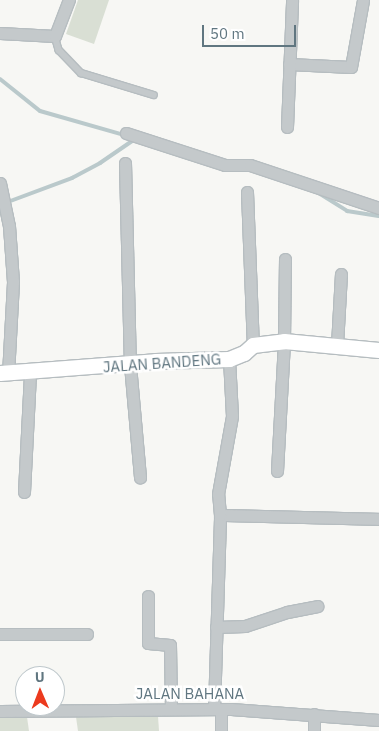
<!DOCTYPE html>
<html>
<head>
<meta charset="utf-8">
<style>
  body { margin:0 }
  #map { position:relative; width:379px; height:731px; overflow:hidden; background:#f7f7f4; font-family:"IBM Plex Sans",sans-serif }
  div>[style] { position:absolute }
  .green>* { inset:0; background:#d9dfd4 }
  .stream>* { height:4px; margin:-2px; padding:0 2px; transform-origin:2px; border-radius:2px; background:#bac9cb }
  .roads { filter:drop-shadow(1px 0 #b6bdc0) drop-shadow(-1px 0 #b6bdc0) drop-shadow(0 1px #b6bdc0) drop-shadow(0 -1px #b6bdc0) }
  .lane>* { height:5.5px; margin:-2.75px; padding:0 2.75px; transform-origin:2.75px; border-radius:2.75px; background:#c4c9cb }
  .street>* { height:11px; margin:-5.5px; padding:0 5.5px; transform-origin:5.5px; border-radius:5.5px; background:#c4c9cb }
  .secondary>* { height:15px; margin:-7.5px; padding:0 7.5px; transform-origin:7.5px; border-radius:7.5px; background:#fff }
  span { translate:-50% -50%; white-space:nowrap; text-align:center; line-height:1.15; -webkit-text-stroke:5px #fff; paint-order:stroke }
  .street-label { font-size:15px; color:#607680 }
  .north { position:absolute; left:15px; top:666px; width:50px; height:50px; box-sizing:border-box; background:#fff; border:1px solid #bfc8cc; border-radius:50%; rotate:359deg; font-size:14px; font-weight:700; line-height:20px; text-align:center; color:#607680 }
  .north::after { content:''; display:block; margin:auto; width:18px; height:22px; background:#ec3a1e; clip-path:polygon(50% 0,100% 100%,50% 72%,0 100%) }
  .scale { position:absolute; left:202px; top:25px; width:94px; height:22px; box-sizing:border-box; border:2px solid #607680; border-top:0; padding-left:6px; font-size:15px; line-height:18px; white-space:nowrap; color:#607680; -webkit-text-stroke:4px #fff; paint-order:stroke }
</style>
</head>
<body>
<div id="map">
  <div class="green">
    <i style="clip-path:polygon(78px 0,109px 0,94px 44px,66px 34px)"></i>
    <i style="clip-path:polygon(158px 716px,159px 731px,78px 731px,76px 717px)"></i>
    <i style="clip-path:polygon(27px 717px,29px 731px,0 731px,0 718px)"></i>
  </div>
  <div class="stream">
    <i style="left:0;top:79px;width:51px;rotate:38.7deg"></i>
    <i style="left:40px;top:111px;width:87px;rotate:15.9deg"></i>
    <i style="left:317px;top:192px;width:36px;rotate:32deg"></i>
    <i style="left:347px;top:211px;width:32px;rotate:9deg"></i>
    <i style="left:5px;top:203px;width:72px;rotate:-20.5deg"></i>
    <i style="left:72px;top:178px;width:32px;rotate:-28deg"></i>
    <i style="left:100px;top:163px;width:42px;rotate:-34.4deg"></i>
  </div>
  <div class="roads">
    <div class="lane">
      <i style="left:55px;top:36px;width:15px;rotate:74deg"></i>
      <i style="left:59px;top:50px;width:32px;rotate:46deg"></i>
      <i style="left:81px;top:73px;width:76px;rotate:16.8deg"></i>
    </div>
    <div class="street">
      <i style="left:0;top:33px;width:55px;rotate:3.1deg"></i>
      <i style="left:55px;top:36px;width:39px;rotate:-69deg"></i>
      <i style="left:289px;top:64px;width:62px;rotate:2.8deg"></i>
      <i style="left:351px;top:67px;width:68px;rotate:-79.8deg"></i>
      <i style="left:287px;top:127px;width:127px;rotate:-87.7deg"></i>
      <i style="left:126px;top:133px;width:104px;rotate:17.9deg"></i>
      <i style="left:225px;top:165px;width:25px"></i>
      <i style="left:250px;top:165px;width:136px;rotate:18.4deg"></i>
      <i style="left:125px;top:163px;width:202px;rotate:88.6deg"></i>
      <i style="left:130px;top:365px;width:113px;rotate:84.9deg"></i>
      <i style="left:0;top:183px;width:44px;rotate:78.2deg"></i>
      <i style="left:9px;top:226px;width:56px;rotate:85.9deg"></i>
      <i style="left:13px;top:282px;width:91px;rotate:93.1deg"></i>
      <i style="left:247px;top:192px;width:153px;rotate:87.8deg"></i>
      <i style="left:337px;top:345px;width:71px;rotate:-86.8deg"></i>
      <i style="left:277px;top:471px;width:130px;rotate:-86.9deg"></i>
      <i style="left:284px;top:341px;width:82px;rotate:-89.3deg"></i>
      <i style="left:24px;top:492px;width:120px;rotate:-87.1deg"></i>
      <i style="left:220px;top:515px;width:159px;rotate:1.4deg"></i>
      <i style="left:148px;top:596px;width:47px;rotate:90deg"></i>
      <i style="left:148px;top:643px;width:22px;rotate:5deg"></i>
      <i style="left:170px;top:645px;width:63px;rotate:89.1deg"></i>
      <i style="left:216px;top:627px;width:29px;rotate:-2deg"></i>
      <i style="left:245px;top:626px;width:44px;rotate:-18.4deg"></i>
      <i style="left:287px;top:612px;width:31px;rotate:-11deg"></i>
      <i style="left:0;top:634px;width:87px"></i>
      <i style="left:214px;top:709px;width:194px;rotate:-88.2deg"></i>
      <i style="left:220px;top:515px;width:21px;rotate:-95deg"></i>
      <i style="left:218px;top:494px;width:79px;rotate:-79.8deg"></i>
      <i style="left:232px;top:416px;width:57px;rotate:-93deg"></i>
      <i style="left:221px;top:710px;width:21px;rotate:90deg"></i>
      <i style="left:0;top:711px;width:231px;rotate:-0.5deg"></i>
      <i style="left:231px;top:709px;width:148px;rotate:4.3deg"></i>
      <i style="left:314px;top:731px;width:17px;rotate:-90deg"></i>
    </div>
    <div class="secondary">
      <i style="left:0;top:373px;width:155px;rotate:-4.4deg"></i>
      <i style="left:155px;top:361px;width:74px;rotate:-1.5deg"></i>
      <i style="left:229px;top:359px;width:16px;rotate:-22deg"></i>
      <i style="left:244px;top:353px;width:12px;rotate:-42deg"></i>
      <i style="left:253px;top:345px;width:31px;rotate:-7deg"></i>
      <i style="left:284px;top:341px;width:95px;rotate:5.4deg"></i>
    </div>
  </div>
  <div class="street-label">
    <span style="left:162px;top:363px;rotate:-4deg">JALAN BANDENG</span>
    <span style="left:190px;top:694px">JALAN BAHANA</span>
  </div>
  <div class="north">U</div>
  <div class="scale">50 m</div>
</div>
</body>
</html>
